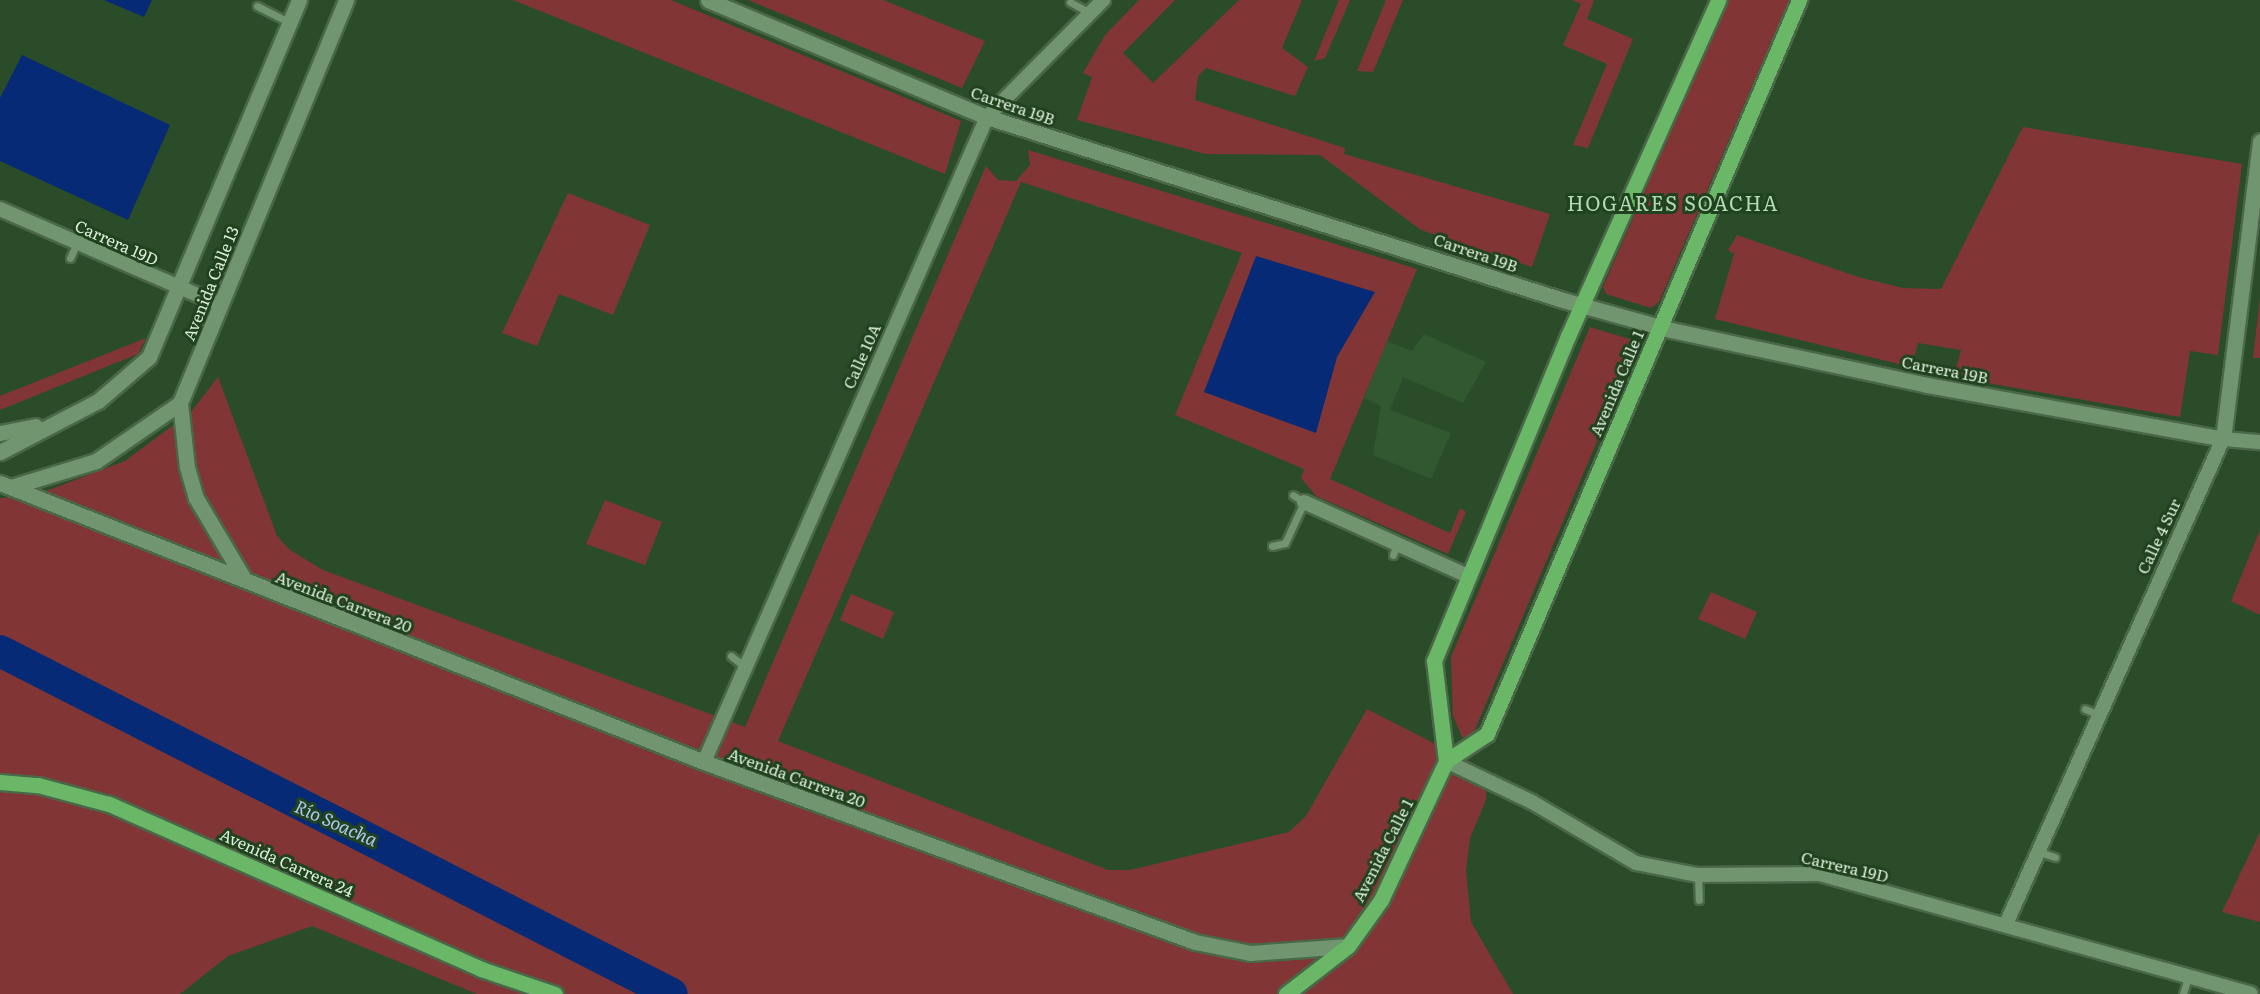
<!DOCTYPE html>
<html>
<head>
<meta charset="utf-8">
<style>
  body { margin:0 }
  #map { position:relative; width:2260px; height:994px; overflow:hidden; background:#2b4c29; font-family:Literata,serif }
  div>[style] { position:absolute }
  .built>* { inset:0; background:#31582f }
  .green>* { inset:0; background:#813635 }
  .water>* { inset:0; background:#072a77 }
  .river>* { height:32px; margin:-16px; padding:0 16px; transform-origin:16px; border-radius:16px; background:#072a77 }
  .roads { filter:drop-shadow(2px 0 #4a6748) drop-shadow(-2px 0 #4a6748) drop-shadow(0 2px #4a6748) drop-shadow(0 -2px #4a6748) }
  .lane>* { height:7px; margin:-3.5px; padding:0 3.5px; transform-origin:3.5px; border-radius:3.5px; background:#71956e }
  .street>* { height:14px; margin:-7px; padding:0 7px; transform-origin:7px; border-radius:7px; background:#71956e }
  .secondary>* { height:15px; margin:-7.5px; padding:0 7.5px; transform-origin:7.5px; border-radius:7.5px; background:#71956e }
  .primary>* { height:15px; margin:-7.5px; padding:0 7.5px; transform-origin:7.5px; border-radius:7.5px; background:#6ab867 }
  span { translate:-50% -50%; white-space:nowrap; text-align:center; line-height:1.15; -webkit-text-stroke:6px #21421f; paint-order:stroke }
  .street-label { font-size:16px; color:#dbeed9 }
  .water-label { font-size:18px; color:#b1c8f4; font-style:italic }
  .quarter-label { font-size:20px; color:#b3dab0; letter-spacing:1.5px }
</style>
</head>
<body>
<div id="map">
  <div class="built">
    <i style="clip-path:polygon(1424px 334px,1486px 362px,1463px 403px,1403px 377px,1390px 410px,1451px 433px,1431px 479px,1373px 455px,1381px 406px,1364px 398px,1387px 341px,1412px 351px)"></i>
  </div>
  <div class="green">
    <i style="clip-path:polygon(513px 0,671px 0,961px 121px,945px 174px)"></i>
    <i style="clip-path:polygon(748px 0,883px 0,985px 41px,962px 88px)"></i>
    <i style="clip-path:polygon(1139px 0,1175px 0,1123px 53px,1153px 83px,1239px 0,1302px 0,1282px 48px,1308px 67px,1295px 96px,1206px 68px,1198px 76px,1195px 100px,1345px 148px,1344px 154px,1550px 214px,1532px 267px,1421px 230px,1320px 155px,1206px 154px,1077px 120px,1092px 77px,1083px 73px,1105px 35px)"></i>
    <i style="clip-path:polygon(1339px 0,1350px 0,1325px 58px,1314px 61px)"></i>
    <i style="clip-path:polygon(1386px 0,1403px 0,1373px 72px,1357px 71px)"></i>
    <i style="clip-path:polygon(1572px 0,1594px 0,1587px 19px,1633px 39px,1588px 148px,1573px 145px,1607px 64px,1563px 45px,1581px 4px)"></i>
    <i style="clip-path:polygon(1728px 0,1789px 0,1659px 302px,1651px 308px,1606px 294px,1603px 287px)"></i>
    <i style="clip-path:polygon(2023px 127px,2242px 164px,2218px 355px,2190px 351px,2180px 417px,1954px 377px,1961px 350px,1918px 343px,1911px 367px,1715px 319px,1734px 254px,1728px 250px,1737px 235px,1858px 277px,1903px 288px,1941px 289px)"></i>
    <i style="clip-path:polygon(1028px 150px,1417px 269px,1330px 479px,1450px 533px,1460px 508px,1466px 512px,1448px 554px,1316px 496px,1301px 478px,1304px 469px,1175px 415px,1242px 253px,1021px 182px,778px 741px,1108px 870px,1130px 870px,1289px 832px,1306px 816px,1367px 709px,1486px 770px,1486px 800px,1470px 838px,1466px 871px,1471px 922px,1513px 994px,477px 994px,312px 926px,228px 956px,180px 994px,0 994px,0 498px,33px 496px,125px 461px,191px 412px,218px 377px,277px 536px,290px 550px,323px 570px,745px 727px,986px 166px,998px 180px,1016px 181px,1030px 165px)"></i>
    <i style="clip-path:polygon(568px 193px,650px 225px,613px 315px,559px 294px,537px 346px,502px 333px)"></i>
    <i style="clip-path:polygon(2260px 297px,2260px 358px,2253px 358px)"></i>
    <i style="clip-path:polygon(1590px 327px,1639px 342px,1471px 739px,1462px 737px,1453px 716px,1451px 657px)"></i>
    <i style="clip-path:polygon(146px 338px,138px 354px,0 410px,0 396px)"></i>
    <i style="clip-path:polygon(605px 500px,662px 522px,645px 565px,586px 544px)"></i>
    <i style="clip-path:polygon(2260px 530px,2260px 615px,2231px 601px)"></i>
    <i style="clip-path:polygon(1711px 592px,1757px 612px,1745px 639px,1698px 619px)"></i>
    <i style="clip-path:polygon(851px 594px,894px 612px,883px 639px,840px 620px)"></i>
    <i style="clip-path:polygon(2260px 832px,2260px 922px,2222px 912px)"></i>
  </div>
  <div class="water">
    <i style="clip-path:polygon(104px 0,152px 0,144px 17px)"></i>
    <i style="clip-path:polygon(22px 55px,170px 125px,128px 220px,0 161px,0 98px)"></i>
    <i style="clip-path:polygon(1256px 256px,1375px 292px,1337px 357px,1316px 433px,1204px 392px)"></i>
  </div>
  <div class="river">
    <i style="left:0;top:651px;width:754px;rotate:27.04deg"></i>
  </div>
  <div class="roads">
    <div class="lane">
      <i style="left:1070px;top:2px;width:23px;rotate:29deg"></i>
      <i style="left:257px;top:6px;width:36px;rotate:27deg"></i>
      <i style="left:70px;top:258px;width:17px;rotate:-65deg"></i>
      <i style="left:1272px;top:546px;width:13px;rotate:-13deg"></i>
      <i style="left:1285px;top:543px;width:45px;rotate:-65.1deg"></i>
      <i style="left:1304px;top:502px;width:13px;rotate:-148deg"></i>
      <i style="left:1393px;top:555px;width:13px;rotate:-72deg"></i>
      <i style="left:731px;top:656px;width:16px;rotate:38deg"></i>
      <i style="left:2085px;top:709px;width:13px;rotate:23deg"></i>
      <i style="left:2036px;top:851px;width:20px;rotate:18deg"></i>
      <i style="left:1698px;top:875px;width:25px;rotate:88deg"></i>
      <i style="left:2183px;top:994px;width:18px;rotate:-74deg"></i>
    </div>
    <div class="street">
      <i style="left:0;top:209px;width:241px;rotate:23.5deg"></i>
      <i style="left:1304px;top:502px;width:182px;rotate:24.3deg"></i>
      <i style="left:1446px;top:761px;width:95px;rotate:25.5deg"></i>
      <i style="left:1532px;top:802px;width:121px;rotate:30.4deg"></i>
      <i style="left:1636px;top:863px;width:63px;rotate:11deg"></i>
      <i style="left:1698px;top:875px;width:121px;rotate:-0.5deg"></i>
      <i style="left:1819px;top:874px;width:448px;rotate:15.5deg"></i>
      <i style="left:704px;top:762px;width:704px;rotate:-66.31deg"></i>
      <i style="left:987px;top:117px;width:165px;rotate:-45.2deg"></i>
      <i style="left:2006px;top:924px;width:531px;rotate:-65.9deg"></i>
      <i style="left:2223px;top:439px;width:37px;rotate:5deg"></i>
    </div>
    <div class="secondary">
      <i style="left:708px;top:0;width:303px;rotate:22.8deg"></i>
      <i style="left:987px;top:117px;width:604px;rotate:17.63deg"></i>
      <i style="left:1563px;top:300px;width:112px;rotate:15.5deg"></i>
      <i style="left:1671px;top:330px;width:262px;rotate:12.1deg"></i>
      <i style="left:1927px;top:385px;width:301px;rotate:10.3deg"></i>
      <i style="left:2223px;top:439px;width:300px;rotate:-82.9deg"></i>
      <i style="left:180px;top:403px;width:64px;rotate:83.8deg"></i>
      <i style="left:187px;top:467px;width:32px;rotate:74deg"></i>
      <i style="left:196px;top:498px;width:94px;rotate:59.3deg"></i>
      <i style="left:0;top:433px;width:36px;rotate:-11deg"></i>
      <i style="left:0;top:452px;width:110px;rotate:-27.5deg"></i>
      <i style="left:98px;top:401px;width:67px;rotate:-40.8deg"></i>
      <i style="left:149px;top:357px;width:387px;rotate:-67.2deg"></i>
      <i style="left:0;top:483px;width:757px;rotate:21.62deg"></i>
      <i style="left:704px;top:762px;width:523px;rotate:20.13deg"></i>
      <i style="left:1195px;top:942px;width:56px;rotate:11.3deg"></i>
      <i style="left:1250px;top:953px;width:98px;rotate:-4.1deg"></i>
      <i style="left:11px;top:487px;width:89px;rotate:-17deg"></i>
      <i style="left:96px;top:461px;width:102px;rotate:-34.6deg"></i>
      <i style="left:180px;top:403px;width:436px;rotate:-67.6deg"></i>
    </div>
    <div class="primary">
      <i style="left:1446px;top:761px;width:49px;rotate:-33.4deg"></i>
      <i style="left:1487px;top:734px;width:798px;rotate:-66.97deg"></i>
      <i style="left:0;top:782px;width:38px;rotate:5deg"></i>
      <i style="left:38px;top:785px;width:73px;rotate:15deg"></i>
      <i style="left:109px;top:804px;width:407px;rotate:23.9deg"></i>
      <i style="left:481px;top:969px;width:78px;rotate:18.7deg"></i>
      <i style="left:1286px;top:994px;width:78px;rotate:-37.7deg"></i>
      <i style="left:1348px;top:946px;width:57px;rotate:-54.3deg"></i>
      <i style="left:1381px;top:900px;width:153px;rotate:-64.9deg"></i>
      <i style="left:1446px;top:761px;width:101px;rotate:-96.8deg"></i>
      <i style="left:1434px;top:661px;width:352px;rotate:-67.6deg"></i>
      <i style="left:1568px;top:336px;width:368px;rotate:-65.9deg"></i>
    </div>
  </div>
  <div class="street-label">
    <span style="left:1013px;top:105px;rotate:19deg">Carrera 19B</span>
    <span style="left:117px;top:242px;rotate:24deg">Carrera 19D</span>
    <span style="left:1476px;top:252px;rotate:19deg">Carrera 19B</span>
    <span style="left:210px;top:283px;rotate:-68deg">Avenida Calle 13</span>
    <span style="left:861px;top:356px;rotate:-66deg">Calle 10A</span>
    <span style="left:1945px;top:369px;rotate:11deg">Carrera 19B</span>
    <span style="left:1616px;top:383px;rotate:-67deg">Avenida Calle 1</span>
    <span style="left:2158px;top:536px;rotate:-65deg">Calle 4 Sur</span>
    <span style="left:344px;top:601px;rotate:21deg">Avenida Carrera 20</span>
    <span style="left:797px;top:777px;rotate:20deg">Avenida Carrera 20</span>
    <span style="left:1382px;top:850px;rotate:-63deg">Avenida Calle 1</span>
    <span style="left:287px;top:862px;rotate:24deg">Avenida Carrera 24</span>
    <span style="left:1845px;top:866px;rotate:13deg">Carrera 19D</span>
  </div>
  <div class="water-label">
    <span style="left:336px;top:823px;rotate:24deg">Río Soacha</span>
  </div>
  <div class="quarter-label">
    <span style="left:1673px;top:202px">HOGARES SOACHA</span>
  </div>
</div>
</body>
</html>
